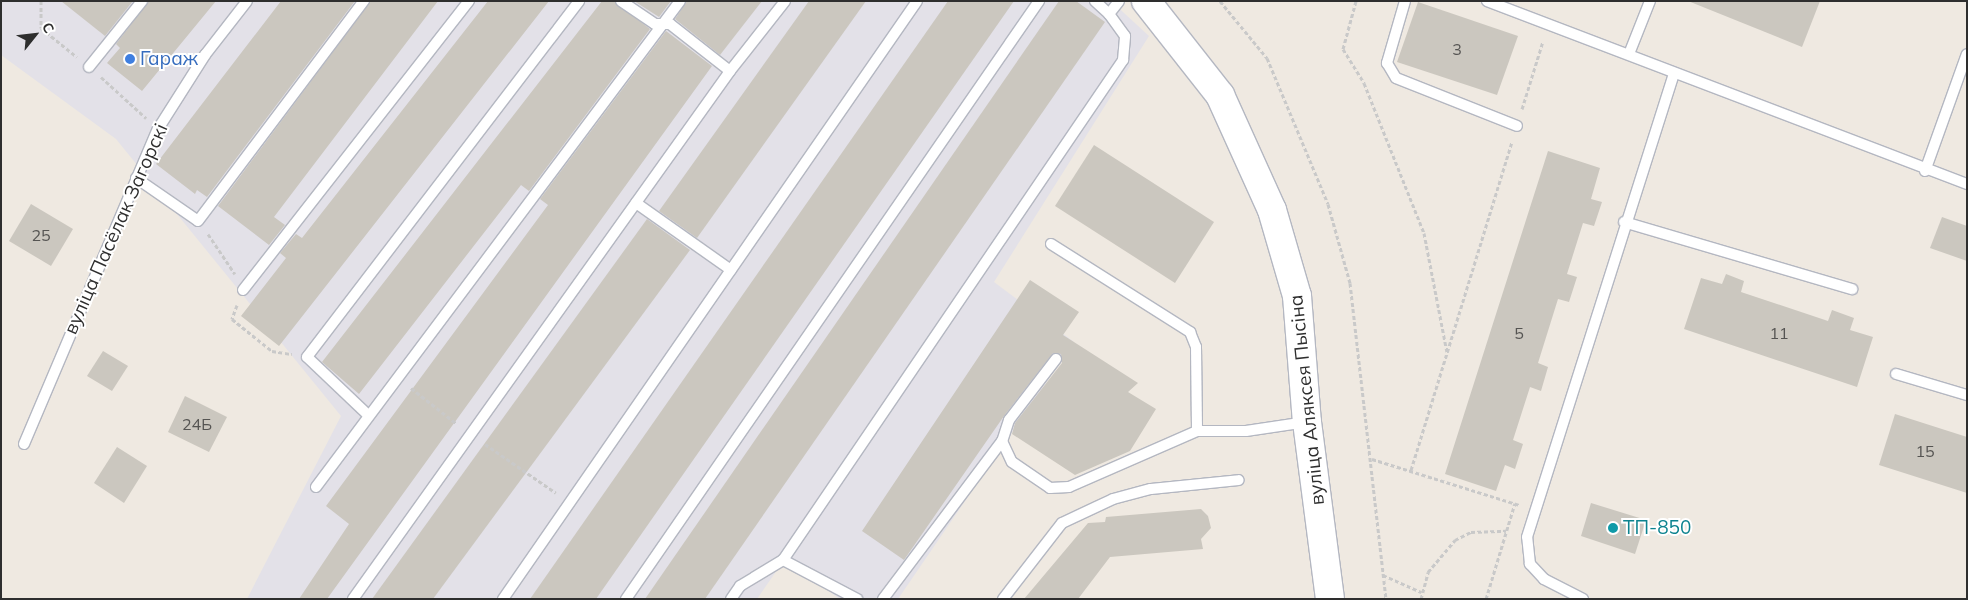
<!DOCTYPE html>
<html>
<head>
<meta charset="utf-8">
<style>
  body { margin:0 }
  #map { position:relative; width:1968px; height:600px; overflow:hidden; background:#efe9e1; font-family:Mulish,sans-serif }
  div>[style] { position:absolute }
  .industrial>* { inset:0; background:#e3e1e8 }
  .building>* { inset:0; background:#cbc7bf }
  .path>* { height:3px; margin-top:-1.5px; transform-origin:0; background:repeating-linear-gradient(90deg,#c9c9c9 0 4px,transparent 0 6.5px) }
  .roads { filter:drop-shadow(1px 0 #b4b7c1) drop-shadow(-1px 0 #b4b7c1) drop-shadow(0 1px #b4b7c1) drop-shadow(0 -1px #b4b7c1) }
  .lane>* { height:10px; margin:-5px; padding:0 5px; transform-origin:5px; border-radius:5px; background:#fff }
  .secondary>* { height:28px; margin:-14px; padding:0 14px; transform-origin:14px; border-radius:14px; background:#fff }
  .dots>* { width:14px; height:14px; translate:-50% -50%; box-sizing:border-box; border:2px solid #fff; border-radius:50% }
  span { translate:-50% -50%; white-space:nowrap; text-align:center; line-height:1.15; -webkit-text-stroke:4px #fff; paint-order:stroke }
  .number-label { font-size:16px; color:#555452 }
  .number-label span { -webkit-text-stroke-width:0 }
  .shop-label { font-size:19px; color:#366cbe }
  .left { translate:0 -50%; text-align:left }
  .street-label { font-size:19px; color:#2e2e2e }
  .culture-label { font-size:19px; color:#0d838f }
  .frame { position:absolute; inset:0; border:2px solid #2e2e2e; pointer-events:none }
  .north { position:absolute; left:10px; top:10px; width:50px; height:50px; -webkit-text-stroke:4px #fff; paint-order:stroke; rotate:61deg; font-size:14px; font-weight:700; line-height:20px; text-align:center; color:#2e2e2e }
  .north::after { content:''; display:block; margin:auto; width:18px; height:22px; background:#2e2e2e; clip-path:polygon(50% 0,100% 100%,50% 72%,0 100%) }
</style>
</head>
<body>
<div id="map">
  <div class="industrial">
    <i style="clip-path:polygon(1px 1px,1111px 1px,1149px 36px,994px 282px,1074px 342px,898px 599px,840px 599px,784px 560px,757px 599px,247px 599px,341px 416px,116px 139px,1px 55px)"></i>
  </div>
  <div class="building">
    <i style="clip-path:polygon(61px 1px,133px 1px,105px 36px)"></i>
    <i style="clip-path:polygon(149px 1px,216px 1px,142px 91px,107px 63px,120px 48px,116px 44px)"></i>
    <i style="clip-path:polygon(281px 1px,355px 1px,207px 197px,197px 190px,195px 194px,156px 164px)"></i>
    <i style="clip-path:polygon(371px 1px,438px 1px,274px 217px,285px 225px,269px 245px,218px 206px)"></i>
    <i style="clip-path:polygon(488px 1px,549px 1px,279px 346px,241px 316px,286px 258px,280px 253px,296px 234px,302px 238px)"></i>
    <i style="clip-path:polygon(602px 1px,614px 1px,650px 29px,529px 191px,521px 185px,359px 394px,322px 362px)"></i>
    <i style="clip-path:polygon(634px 1px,671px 1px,659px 17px)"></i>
    <i style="clip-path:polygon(687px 1px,762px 1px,720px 55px,675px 19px)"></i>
    <i style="clip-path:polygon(809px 1px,866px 1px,697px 238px,659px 211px)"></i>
    <i style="clip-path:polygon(948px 1px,1014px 1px,596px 599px,530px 599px)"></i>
    <i style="clip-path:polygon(1059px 1px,1076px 1px,1105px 22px,705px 599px,645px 599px)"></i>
    <i style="clip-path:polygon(1688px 1px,1820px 1px,1802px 47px)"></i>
    <i style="clip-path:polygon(1418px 2px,1518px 36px,1497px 95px,1397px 62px)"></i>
    <i style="clip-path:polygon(666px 31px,712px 66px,327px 599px,299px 599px,349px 524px,326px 506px,548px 205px,540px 199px)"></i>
    <i style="clip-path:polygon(1094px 145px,1214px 222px,1175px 283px,1055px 206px)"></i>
    <i style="clip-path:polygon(1548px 151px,1600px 168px,1591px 199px,1602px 202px,1594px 226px,1583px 223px,1567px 274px,1577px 277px,1569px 302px,1558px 299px,1538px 363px,1548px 367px,1541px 391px,1530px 387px,1513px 440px,1523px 444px,1515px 469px,1505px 465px,1496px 491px,1445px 474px)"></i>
    <i style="clip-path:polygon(31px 204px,73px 229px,51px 266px,9px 241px)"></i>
    <i style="clip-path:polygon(1942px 217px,1967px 226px,1967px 261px,1930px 248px)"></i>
    <i style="clip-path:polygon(647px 219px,690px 250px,433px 599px,372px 599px)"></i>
    <i style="clip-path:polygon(1726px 274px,1744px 281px,1741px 292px,1828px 321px,1832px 310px,1854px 318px,1850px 330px,1873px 337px,1857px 387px,1684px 329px,1701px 278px,1722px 284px)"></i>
    <i style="clip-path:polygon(1030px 280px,1079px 312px,1063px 335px,1138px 383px,1128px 392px,1156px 409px,1130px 451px,1075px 475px,1012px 434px,1015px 423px,1062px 363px,1061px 354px,1053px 353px,1004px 416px,904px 560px,862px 531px)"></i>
    <i style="clip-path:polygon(103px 351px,128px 366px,112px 391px,87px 376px)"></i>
    <i style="clip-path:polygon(185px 396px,227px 417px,209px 452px,168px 432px)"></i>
    <i style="clip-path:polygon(1895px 414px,1967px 437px,1967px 493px,1879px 465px)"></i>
    <i style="clip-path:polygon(117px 447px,147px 466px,124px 503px,94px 483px)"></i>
    <i style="clip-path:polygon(1591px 503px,1646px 520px,1635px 554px,1581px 536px)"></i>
    <i style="clip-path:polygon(1201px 509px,1208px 516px,1211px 528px,1201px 539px,1203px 549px,1110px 557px,1078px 599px,1024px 599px,1088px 523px,1105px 522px,1106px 517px)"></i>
  </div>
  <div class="path">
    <i style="left:41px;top:1px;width:27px;rotate:90deg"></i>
    <i style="left:41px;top:28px;width:46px;rotate:38.9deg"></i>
    <i style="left:1220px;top:1px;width:74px;rotate:50.5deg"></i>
    <i style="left:1267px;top:58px;width:158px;rotate:67.3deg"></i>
    <i style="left:1328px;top:204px;width:82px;rotate:74.4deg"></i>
    <i style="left:1350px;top:283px;width:318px;rotate:83.5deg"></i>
    <i style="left:1356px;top:1px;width:50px;rotate:105.2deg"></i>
    <i style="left:1343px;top:49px;width:40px;rotate:58deg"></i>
    <i style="left:1364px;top:83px;width:162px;rotate:68.2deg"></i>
    <i style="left:1424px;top:233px;width:121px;rotate:79.1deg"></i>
    <i style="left:101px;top:77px;width:61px;rotate:42.3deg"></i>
    <i style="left:1522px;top:109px;width:71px;rotate:-72.8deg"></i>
    <i style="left:208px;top:234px;width:48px;rotate:56deg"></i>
    <i style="left:237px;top:305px;width:15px;rotate:110deg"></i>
    <i style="left:232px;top:319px;width:51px;rotate:38.7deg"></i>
    <i style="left:272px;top:351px;width:20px;rotate:9deg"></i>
    <i style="left:411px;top:388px;width:58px;rotate:38deg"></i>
    <i style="left:485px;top:444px;width:86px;rotate:34.6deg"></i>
    <i style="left:1372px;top:459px;width:155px;rotate:17.3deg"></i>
    <i style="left:1411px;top:470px;width:343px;rotate:-72.9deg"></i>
    <i style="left:1383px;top:575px;width:42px;rotate:24.1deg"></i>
    <i style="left:1421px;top:599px;width:28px;rotate:-75deg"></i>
    <i style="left:1428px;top:572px;width:42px;rotate:-49.8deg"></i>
    <i style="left:1455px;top:540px;width:18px;rotate:-27deg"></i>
    <i style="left:1471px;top:532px;width:35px;rotate:-2deg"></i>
    <i style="left:1486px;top:599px;width:100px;rotate:-73.2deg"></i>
  </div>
  <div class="roads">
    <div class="lane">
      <i style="left:621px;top:1px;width:41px;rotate:34.1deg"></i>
      <i style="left:655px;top:24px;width:15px"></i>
      <i style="left:670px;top:24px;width:76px;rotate:38.1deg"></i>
      <i style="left:1095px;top:1px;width:19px;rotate:43deg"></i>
      <i style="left:1109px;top:14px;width:16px;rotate:-52deg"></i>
      <i style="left:1405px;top:1px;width:65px;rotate:106.2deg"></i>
      <i style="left:1387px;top:63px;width:17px;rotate:59deg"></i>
      <i style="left:1396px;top:78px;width:130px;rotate:21.6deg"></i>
      <i style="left:1487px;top:1px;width:514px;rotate:20.87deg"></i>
      <i style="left:1629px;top:54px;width:57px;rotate:-68.4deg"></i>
      <i style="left:89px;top:67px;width:85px;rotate:-51.2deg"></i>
      <i style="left:1925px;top:171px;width:124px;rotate:-70.3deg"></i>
      <i style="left:136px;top:178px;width:75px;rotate:34.7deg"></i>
      <i style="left:198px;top:221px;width:276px;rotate:-53deg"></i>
      <i style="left:636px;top:203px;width:116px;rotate:35.2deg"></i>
      <i style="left:1624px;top:222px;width:238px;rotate:16.4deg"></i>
      <i style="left:1051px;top:244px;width:165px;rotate:32.3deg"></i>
      <i style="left:1190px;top:332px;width:16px;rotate:68deg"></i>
      <i style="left:1196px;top:347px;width:84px;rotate:89.3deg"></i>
      <i style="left:243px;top:290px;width:367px;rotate:-52deg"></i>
      <i style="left:1056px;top:359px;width:77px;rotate:127.6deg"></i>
      <i style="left:1009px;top:420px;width:22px;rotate:108deg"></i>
      <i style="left:1002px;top:441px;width:23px;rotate:65deg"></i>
      <i style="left:1012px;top:462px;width:46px;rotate:34.4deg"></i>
      <i style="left:1050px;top:488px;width:19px;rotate:-3deg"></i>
      <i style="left:1069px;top:487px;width:140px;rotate:-23.6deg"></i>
      <i style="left:1197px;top:431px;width:49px"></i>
      <i style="left:1246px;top:431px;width:61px;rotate:-8.5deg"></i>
      <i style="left:1896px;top:374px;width:74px;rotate:16.5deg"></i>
      <i style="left:368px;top:415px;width:84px;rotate:-136.4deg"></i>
      <i style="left:307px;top:357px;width:448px;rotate:-52.6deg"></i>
      <i style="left:24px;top:444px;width:342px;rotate:-67deg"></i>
      <i style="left:158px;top:129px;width:88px;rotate:-57.6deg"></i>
      <i style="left:205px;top:55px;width:68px;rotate:-52.1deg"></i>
      <i style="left:316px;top:487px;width:607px;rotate:-53.17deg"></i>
      <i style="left:783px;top:560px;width:84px;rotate:27.8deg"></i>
      <i style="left:353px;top:599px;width:649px;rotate:-54.47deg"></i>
      <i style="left:730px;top:71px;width:89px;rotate:-51.8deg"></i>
      <i style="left:503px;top:599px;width:727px;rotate:-55.3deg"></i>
      <i style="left:626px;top:599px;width:727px;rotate:-55.37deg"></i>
      <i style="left:731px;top:599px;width:16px;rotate:-55deg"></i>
      <i style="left:740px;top:586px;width:50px;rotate:-31.2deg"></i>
      <i style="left:783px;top:560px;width:605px;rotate:-55.78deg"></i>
      <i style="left:1123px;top:60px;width:24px;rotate:-85deg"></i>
      <i style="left:1125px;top:36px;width:27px;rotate:-126deg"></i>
      <i style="left:883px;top:599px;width:198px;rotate:-53deg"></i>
      <i style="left:1003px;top:599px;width:96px;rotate:-52.2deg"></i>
      <i style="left:1062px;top:523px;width:56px;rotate:-25.2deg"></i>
      <i style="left:1113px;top:499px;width:39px;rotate:-15deg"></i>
      <i style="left:1151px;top:489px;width:88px;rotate:-5.8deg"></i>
      <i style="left:1583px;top:599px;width:44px;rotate:-152.9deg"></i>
      <i style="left:1544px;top:579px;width:21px;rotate:-133deg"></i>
      <i style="left:1530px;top:564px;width:27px;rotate:-96deg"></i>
      <i style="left:1527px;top:537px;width:487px;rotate:-72.4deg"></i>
    </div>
    <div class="secondary">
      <i style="left:1146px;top:1px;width:120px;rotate:51.8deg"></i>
      <i style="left:1220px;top:95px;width:126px;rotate:65.7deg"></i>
      <i style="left:1272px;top:210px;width:90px;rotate:73.8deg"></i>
      <i style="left:1297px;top:296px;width:126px;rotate:85.5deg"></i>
      <i style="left:1307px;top:422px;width:178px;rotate:82.6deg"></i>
    </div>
  </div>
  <div class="dots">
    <i style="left:130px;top:59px;background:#3f7fe0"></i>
    <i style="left:1613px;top:528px;background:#0f9aa8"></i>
  </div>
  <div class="number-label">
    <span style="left:1457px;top:49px">3</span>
    <span style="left:41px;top:235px">25</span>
    <span style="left:1519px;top:333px">5</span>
    <span style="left:1779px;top:333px">11</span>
    <span style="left:197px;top:424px">24Б</span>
    <span style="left:1925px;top:451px">15</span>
  </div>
  <div class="shop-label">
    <span class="left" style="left:140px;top:59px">Гараж</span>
  </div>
  <div class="street-label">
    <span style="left:116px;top:229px;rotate:-66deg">вуліца Пасёлак Загорскі</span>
    <span style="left:1307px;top:400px;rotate:-96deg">вуліца Аляксея Пысіна</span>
  </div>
  <div class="culture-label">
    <span class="left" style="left:1623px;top:528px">ТП-850</span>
  </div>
  <div class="frame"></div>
  <div class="north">С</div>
</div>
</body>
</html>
